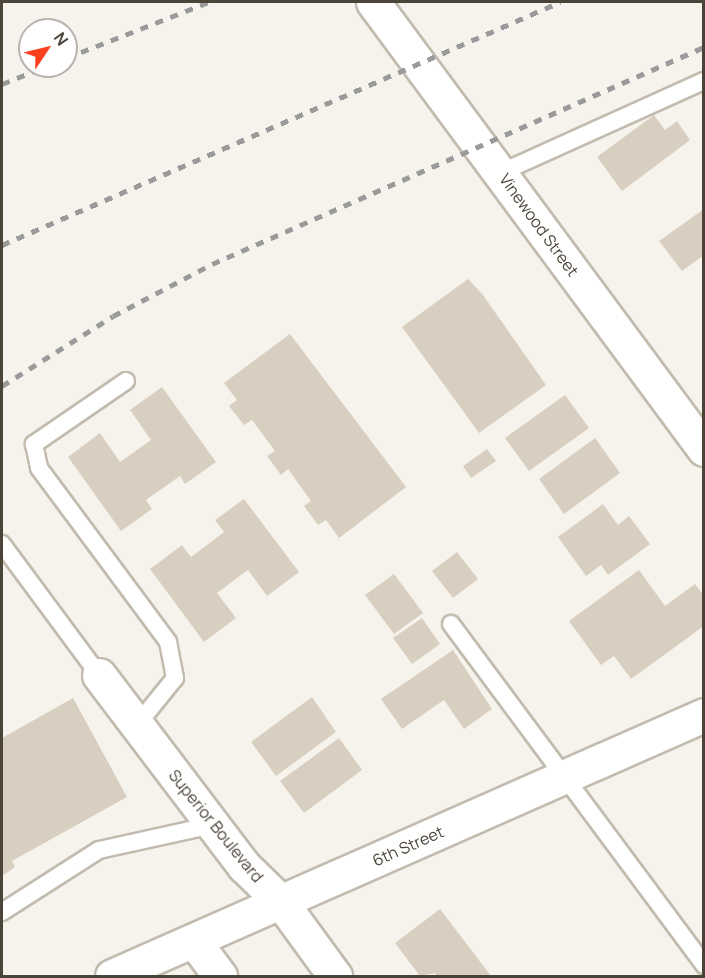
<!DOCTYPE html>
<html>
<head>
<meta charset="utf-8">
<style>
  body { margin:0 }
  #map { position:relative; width:705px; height:978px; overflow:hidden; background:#f6f3ec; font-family:Manrope,sans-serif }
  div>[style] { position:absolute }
  .building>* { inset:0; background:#d8cfc1 }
  .roads { filter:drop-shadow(2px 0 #c2bbae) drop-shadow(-2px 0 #c2bbae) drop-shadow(0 2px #c2bbae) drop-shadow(0 -2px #c2bbae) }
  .lane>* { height:16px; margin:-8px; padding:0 8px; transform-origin:8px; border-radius:8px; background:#fff }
  .street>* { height:33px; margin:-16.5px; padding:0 16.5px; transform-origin:16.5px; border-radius:16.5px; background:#fff }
  .rail>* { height:4.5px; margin-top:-2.25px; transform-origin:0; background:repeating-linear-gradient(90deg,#9a9a9a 0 8px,transparent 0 16px) }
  span { translate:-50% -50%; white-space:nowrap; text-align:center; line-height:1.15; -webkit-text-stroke:6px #fff; paint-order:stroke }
  .street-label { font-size:16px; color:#4b4439 }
  .frame { position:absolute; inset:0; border:3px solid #4b4439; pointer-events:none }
  .north { position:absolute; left:18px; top:18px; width:60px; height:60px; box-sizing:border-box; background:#fff; border:2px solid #b7b4b0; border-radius:50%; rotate:55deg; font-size:16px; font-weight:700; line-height:24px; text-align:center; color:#4b4439 }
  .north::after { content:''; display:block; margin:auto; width:21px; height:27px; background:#fc3f1d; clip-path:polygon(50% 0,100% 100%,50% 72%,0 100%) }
</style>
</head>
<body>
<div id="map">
  <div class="building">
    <i style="clip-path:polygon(654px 115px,665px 130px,677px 121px,690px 140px,622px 191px,597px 157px)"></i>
    <i style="clip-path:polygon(704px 209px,704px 255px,682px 271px,659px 241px)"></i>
    <i style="clip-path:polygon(468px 279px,483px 295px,546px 385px,479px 433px,402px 327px)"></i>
    <i style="clip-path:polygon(290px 334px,406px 487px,339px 538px,326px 520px,318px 525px,304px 506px,311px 501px,288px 469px,281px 475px,267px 456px,275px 451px,252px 420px,244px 425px,229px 406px,237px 400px,224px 383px)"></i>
    <i style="clip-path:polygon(162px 387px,216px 462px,185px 484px,180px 476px,146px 500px,152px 509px,121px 531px,68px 457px,100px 433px,120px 462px,151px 440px,130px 410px)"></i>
    <i style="clip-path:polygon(565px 395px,589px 428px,529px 471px,505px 438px)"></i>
    <i style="clip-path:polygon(595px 438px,620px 473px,564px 514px,539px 479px)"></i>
    <i style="clip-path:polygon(487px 449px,496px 461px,471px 478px,463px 466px)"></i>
    <i style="clip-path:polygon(244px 499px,299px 572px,267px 596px,248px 570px,217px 593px,236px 618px,204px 642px,150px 569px,182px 545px,191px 557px,224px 532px,215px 520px)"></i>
    <i style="clip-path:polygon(603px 504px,618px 525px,629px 516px,650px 544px,608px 575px,601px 565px,586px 576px,558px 537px)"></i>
    <i style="clip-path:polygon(457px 552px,478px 579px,453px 598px,432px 571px)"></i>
    <i style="clip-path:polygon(639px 570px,665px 606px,695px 584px,704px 596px,704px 626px,631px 679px,614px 656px,601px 665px,569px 621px)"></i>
    <i style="clip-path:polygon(394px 574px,423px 613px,394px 634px,365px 595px)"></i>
    <i style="clip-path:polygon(422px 618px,440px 644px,412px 664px,393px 638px)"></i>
    <i style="clip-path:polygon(453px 650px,492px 709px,464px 729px,444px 700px,402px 729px,381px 699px)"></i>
    <i style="clip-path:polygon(312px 697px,336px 732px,276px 776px,251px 742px)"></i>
    <i style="clip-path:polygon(73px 698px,127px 797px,12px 861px,15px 867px,2px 876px,2px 738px)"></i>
    <i style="clip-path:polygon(339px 738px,362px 770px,304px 813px,280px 781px)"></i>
    <i style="clip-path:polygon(440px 909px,491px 976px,437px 976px,435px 973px,420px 976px,395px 943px)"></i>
  </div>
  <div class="roads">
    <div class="lane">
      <i style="left:500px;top:173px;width:224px;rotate:-24.3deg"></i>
      <i style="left:126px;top:381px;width:112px;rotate:145.6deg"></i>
      <i style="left:34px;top:444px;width:25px;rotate:78deg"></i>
      <i style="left:39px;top:468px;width:217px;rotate:53.4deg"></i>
      <i style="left:168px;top:642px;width:37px;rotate:79deg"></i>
      <i style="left:175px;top:678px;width:60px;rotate:129deg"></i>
      <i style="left:2px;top:544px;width:163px;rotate:53.5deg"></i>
      <i style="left:451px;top:624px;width:425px;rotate:53.4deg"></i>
      <i style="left:2px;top:912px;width:115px;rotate:-32.6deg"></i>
      <i style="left:99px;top:850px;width:117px;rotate:-12.4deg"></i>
    </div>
    <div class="street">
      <i style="left:373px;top:2px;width:556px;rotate:53.48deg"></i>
      <i style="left:99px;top:675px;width:240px;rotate:52.8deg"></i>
      <i style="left:244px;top:866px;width:52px;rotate:44.2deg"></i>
      <i style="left:281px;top:902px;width:92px;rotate:53.9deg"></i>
      <i style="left:194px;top:941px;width:44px;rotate:53.4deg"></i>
      <i style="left:112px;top:976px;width:647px;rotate:-23.79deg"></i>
    </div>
  </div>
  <div class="rail">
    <i style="left:66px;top:58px;width:154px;rotate:-21.4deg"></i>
    <i style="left:2px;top:84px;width:48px;rotate:-21.8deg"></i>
    <i style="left:2px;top:245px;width:609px;rotate:-23.53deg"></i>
    <i style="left:2px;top:386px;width:131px;rotate:-32.2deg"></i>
    <i style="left:113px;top:316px;width:112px;rotate:-27.7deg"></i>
    <i style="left:212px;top:264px;width:538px;rotate:-23.8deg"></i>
  </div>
  <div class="street-label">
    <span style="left:539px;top:225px;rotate:54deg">Vinewood Street</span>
    <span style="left:216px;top:826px;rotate:51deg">Superior Boulevard</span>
    <span style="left:408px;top:846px;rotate:-24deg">6th Street</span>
  </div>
  <div class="frame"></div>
  <div class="north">N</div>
</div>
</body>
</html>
